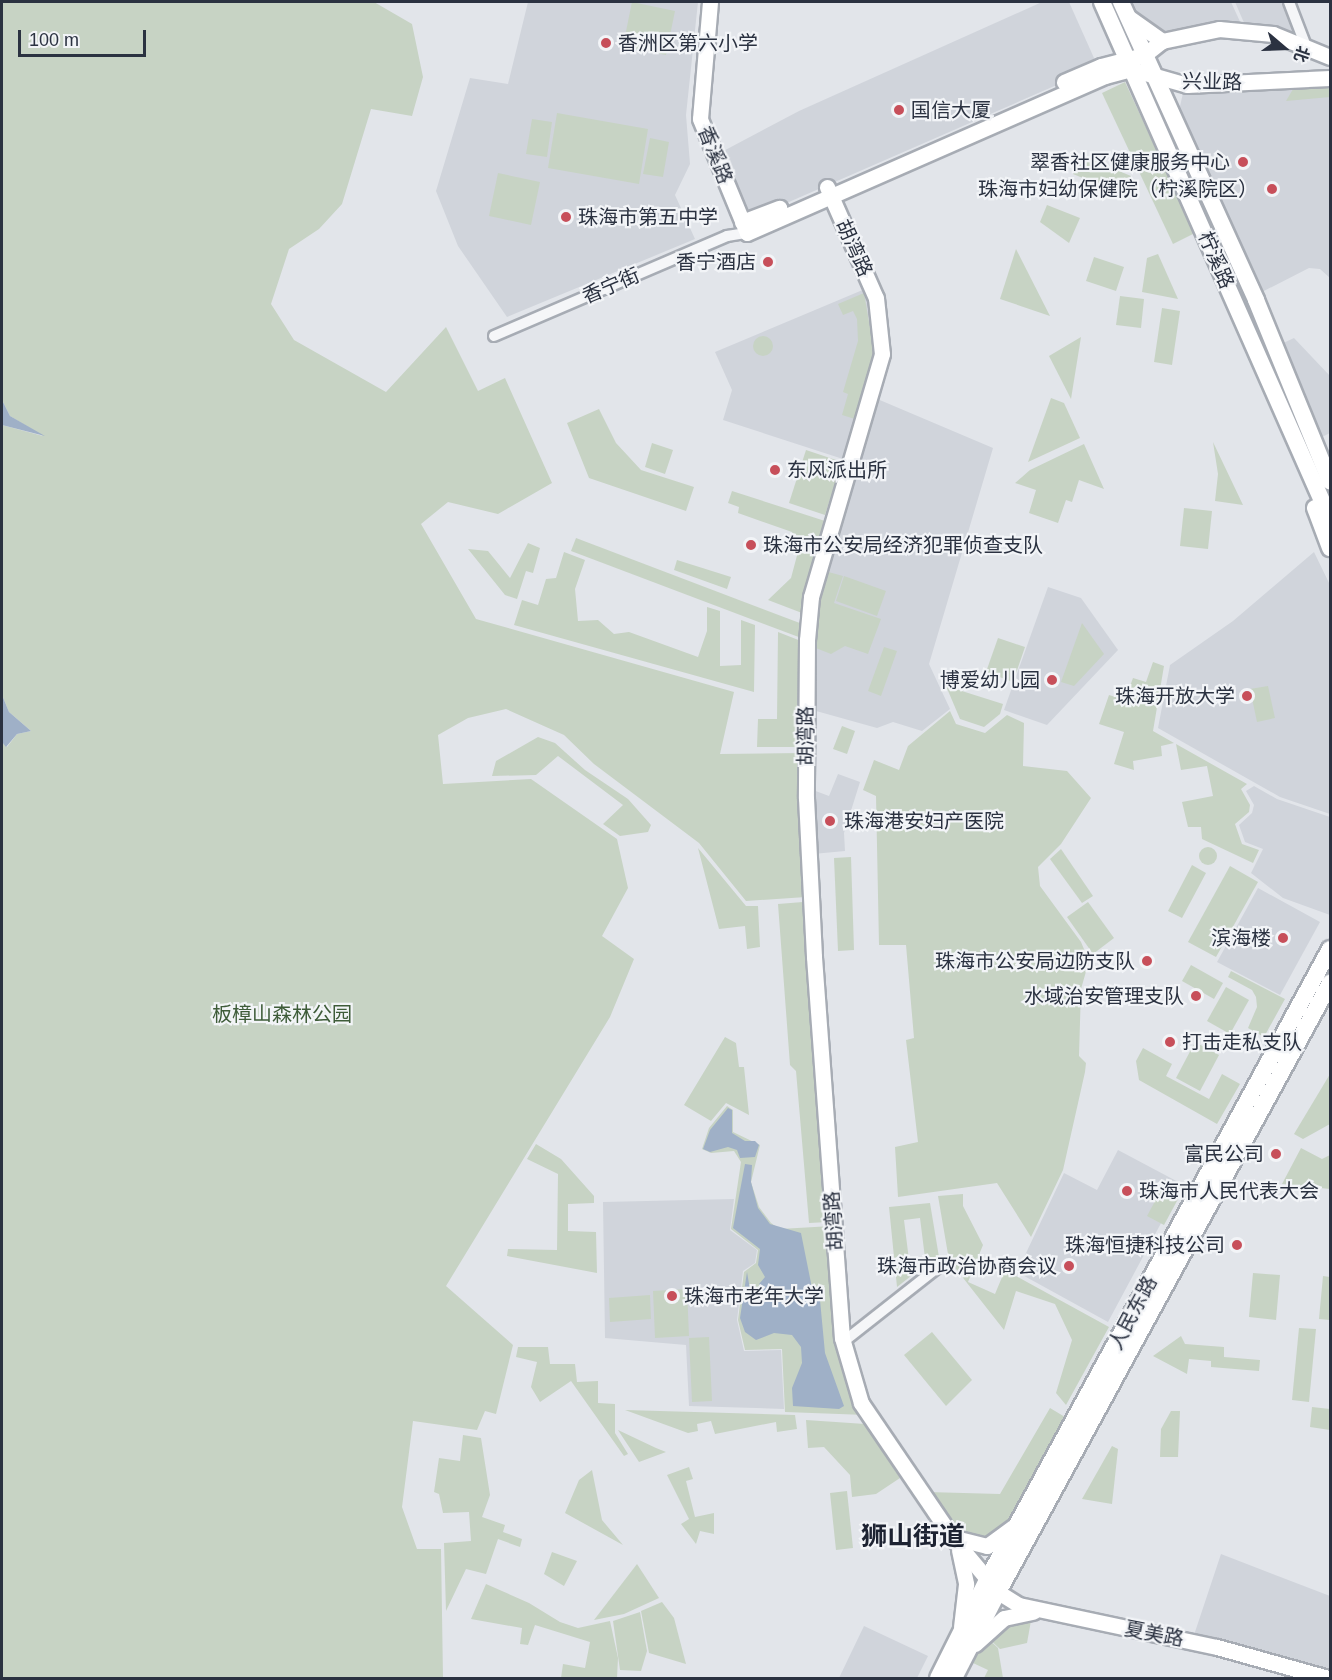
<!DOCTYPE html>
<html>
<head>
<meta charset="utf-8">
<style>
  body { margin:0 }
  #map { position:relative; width:1332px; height:1680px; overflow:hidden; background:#e2e5ea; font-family:Helvetica,"Noto Sans SC",sans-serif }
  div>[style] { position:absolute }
  .built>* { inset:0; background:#d0d4db }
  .green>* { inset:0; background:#c7d3c4 }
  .round { border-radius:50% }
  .water>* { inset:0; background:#9fb0c7 }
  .roads { filter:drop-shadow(2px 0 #a7acb4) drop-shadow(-2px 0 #a7acb4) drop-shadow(0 2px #a7acb4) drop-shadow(0 -2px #a7acb4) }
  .street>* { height:10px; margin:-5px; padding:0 5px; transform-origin:5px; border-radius:5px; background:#f5f6f8 }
  .secondary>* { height:15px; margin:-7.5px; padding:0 7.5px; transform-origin:7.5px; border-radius:7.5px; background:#fff }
  .primary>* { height:16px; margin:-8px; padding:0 8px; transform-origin:8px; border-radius:8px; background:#fff }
  .dots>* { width:16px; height:16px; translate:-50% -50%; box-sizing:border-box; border:3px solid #f2f4f7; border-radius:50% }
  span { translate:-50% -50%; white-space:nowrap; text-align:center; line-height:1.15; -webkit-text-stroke:4.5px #f2f4f7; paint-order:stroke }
  .poi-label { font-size:20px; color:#2b3241 }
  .left { translate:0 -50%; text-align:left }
  .right { translate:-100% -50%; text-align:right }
  .street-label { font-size:20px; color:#2b3241 }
  .park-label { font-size:20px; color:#3e5c39 }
  .district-label { font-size:26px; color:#1d2332; font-weight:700 }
  .frame { position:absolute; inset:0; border:3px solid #2b3241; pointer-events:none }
  .north { position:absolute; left:1254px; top:18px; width:60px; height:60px; -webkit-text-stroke:4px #f2f4f7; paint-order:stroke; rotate:109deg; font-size:16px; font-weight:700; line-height:24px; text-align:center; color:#2b3241 }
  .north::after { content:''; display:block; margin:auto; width:21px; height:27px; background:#2b3241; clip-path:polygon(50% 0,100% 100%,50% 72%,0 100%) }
  .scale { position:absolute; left:18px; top:30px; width:128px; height:27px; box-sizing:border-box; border:3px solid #2b3241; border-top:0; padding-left:8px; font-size:18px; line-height:21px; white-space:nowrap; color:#2b3241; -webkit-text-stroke:4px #f2f4f7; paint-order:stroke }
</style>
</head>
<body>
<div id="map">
  <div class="built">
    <i style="clip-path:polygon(528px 2px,698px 2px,686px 115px,690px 164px,675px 195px,695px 239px,507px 317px,458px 246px,436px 191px,470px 78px,508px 84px)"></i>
    <i style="clip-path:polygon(1042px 2px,1069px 2px,1098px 67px,743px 222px,714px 156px,799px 111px)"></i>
    <i style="clip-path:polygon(1133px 2px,1231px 2px,1242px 26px,1162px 37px,1142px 23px)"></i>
    <i style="clip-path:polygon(1235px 2px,1284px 2px,1295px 32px,1245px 25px)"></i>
    <i style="clip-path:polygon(1330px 86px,1330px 278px,1320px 269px,1309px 268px,1258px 294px,1179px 111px,1183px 93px,1221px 87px)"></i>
    <i style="clip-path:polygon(865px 289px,870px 298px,876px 352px,846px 460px,723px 420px,732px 390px,715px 352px)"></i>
    <i style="clip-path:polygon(1294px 338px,1330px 376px,1330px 433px,1322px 437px,1290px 386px,1275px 347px)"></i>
    <i style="clip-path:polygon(875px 398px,993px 448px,929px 664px,950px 709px,922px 731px,893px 722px,877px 728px,809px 709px,815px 597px)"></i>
    <i style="clip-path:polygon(1314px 552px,1330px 585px,1330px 814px,1280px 797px,1158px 728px,1170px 665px,1233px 621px)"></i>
    <i style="clip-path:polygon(1048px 587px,1081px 598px,1118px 650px,1047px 725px,1004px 710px)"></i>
    <i style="clip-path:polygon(838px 774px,860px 782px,844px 833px,845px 851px,813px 854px,813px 790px,829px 796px)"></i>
    <i style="clip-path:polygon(1254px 786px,1277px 799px,1330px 817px,1330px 915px,1283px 898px,1251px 873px,1263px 849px,1245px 842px,1239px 825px,1252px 813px,1254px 805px,1246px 791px)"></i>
    <i style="clip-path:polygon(1258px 888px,1320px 922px,1280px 995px,1217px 962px)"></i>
    <i style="clip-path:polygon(1118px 1150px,1182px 1184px,1108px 1322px,1017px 1272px,1064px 1173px,1097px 1190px)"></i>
    <i style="clip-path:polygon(734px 1199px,730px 1230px,757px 1250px,755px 1263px,743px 1271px,737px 1320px,744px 1351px,781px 1350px,784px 1409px,689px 1406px,686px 1345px,605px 1338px,603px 1202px)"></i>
    <i style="clip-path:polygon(1221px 1554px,1330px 1596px,1330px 1678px,1192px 1641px)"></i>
    <i style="clip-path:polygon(864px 1626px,928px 1656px,917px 1678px,839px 1678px)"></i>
  </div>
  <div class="green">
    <i style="clip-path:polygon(2px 2px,374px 2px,412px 24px,423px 77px,412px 116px,371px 109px,342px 204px,319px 229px,289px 249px,271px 304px,294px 340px,386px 392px,446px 327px,478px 391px,505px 378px,552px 483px,498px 514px,448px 502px,421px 524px,476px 619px,734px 692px,720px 754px,801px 753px,806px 897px,746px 901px,699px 843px,594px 764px,564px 735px,506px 709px,468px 718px,438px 735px,443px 784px,531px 779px,617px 839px,628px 888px,602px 936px,634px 959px,610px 1017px,446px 1286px,513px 1345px,496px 1414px,485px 1411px,477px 1430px,413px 1421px,402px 1507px,417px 1549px,441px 1549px,443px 1678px,2px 1678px,2px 742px,7px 747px,17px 734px,31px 731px,9px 712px,2px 695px,2px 425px,43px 436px,10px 416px,2px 400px)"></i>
    <i style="clip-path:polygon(632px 2px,675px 11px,666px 55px,623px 46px)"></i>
    <i style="clip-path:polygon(1125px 82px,1195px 233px,1173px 244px,1102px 93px)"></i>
    <i style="clip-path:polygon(1296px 84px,1330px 86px,1330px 97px,1286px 101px)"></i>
    <i style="clip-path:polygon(557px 113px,648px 129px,639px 184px,548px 168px)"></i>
    <i style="clip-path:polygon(532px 119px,552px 122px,547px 157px,526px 154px)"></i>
    <i style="clip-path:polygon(650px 138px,669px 142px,663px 177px,643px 174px)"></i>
    <i style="clip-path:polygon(1080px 155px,1131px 176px,1124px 195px,1073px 174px)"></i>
    <i style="clip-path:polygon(498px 173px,540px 182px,531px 225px,489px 216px)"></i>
    <i style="clip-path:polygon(1047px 205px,1080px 218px,1069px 243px,1040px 222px)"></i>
    <i style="clip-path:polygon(1016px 249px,1050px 316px,1000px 299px)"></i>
    <i style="clip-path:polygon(1158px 254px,1178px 299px,1142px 292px,1147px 258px)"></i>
    <i style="clip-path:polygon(1094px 257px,1124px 267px,1116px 291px,1086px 281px)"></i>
    <i style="clip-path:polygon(864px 293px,874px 351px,855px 419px,842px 415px,848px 394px,843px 392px,858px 341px,857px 319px,853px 311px,843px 315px,838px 304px)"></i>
    <i style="clip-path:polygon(1120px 296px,1144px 299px,1141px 328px,1116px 325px)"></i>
    <i style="clip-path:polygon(1162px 308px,1180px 311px,1172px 365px,1154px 362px)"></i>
    <i class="round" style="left:753px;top:336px;width:20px;height:20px"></i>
    <i style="clip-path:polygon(1081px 337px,1071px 399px,1049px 356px)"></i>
    <i style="clip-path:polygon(1051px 398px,1064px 403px,1080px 438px,1028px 462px)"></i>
    <i style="clip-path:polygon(599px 409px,616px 443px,641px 470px,694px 487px,686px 511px,589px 478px,567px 423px)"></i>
    <i style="clip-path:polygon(1213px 442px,1243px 505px,1215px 501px,1218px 474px)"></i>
    <i style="clip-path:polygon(652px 443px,673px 450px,665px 474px,645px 467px)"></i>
    <i style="clip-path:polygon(1084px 444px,1104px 489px,1079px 480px,1072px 502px,1066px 500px,1058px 523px,1029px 513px,1036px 490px,1015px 483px,1030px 470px)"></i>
    <i style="clip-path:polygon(806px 450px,842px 462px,825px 515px,789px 503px)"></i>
    <i style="clip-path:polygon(732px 491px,825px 521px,802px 613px,768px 600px,791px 578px,799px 548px,792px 532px,738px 513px,739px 507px,728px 503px)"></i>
    <i style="clip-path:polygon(1184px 508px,1212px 511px,1208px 549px,1180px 546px)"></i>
    <i style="clip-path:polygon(576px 538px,805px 625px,804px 639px,571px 551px)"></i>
    <i style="clip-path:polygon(528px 543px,540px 548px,533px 573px,526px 571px,517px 599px,505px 595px,468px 549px,488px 551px,510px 578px)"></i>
    <i style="clip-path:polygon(564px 552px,585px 560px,575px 589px,578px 621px,598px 620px,614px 634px,629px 632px,698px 657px,707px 631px,707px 607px,720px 611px,720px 666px,741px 665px,741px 620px,755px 625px,754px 692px,514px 625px,522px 600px,538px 605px,546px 579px,556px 578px)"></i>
    <i style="clip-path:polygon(677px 560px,731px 577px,727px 589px,674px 570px)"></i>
    <i style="clip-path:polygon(821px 570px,843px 576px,834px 603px,881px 619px,868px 654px,845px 646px,831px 654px,808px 645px)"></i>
    <i style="clip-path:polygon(844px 576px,886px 591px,877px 616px,836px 601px)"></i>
    <i style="clip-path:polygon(1082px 623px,1104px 654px,1074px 686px,1061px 682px)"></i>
    <i style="clip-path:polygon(778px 632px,801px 641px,799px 747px,757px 747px,758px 719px,777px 719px)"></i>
    <i style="clip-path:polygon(998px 638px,1025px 647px,1013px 682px,986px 672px)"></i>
    <i style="clip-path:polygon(884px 647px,897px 651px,881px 696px,868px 691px)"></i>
    <i style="clip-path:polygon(1153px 662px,1164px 666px,1153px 731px,1174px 743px,1161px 746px,1162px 756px,1133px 761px,1134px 770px,1114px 764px,1124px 732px,1099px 724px,1109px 695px,1125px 700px,1133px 678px,1146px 682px)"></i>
    <i style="clip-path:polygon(946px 686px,1003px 704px,1000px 714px,984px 727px,960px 719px)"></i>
    <i style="clip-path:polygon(1268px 686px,1275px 718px,1257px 722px,1250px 689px)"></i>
    <i style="clip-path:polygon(950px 711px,956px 724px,985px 733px,1007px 715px,1024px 723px,1023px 766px,1067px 771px,1091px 798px,1061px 844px,1038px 867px,1040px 886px,1081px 942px,1089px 961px,1081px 989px,1079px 1056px,1086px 1063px,1085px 1072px,1063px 1170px,1031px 1237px,997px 1183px,898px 1197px,895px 1147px,918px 1142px,906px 1040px,914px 1038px,906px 945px,879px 945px,876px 796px,863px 790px,874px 760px,899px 770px,908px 746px)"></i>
    <i style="clip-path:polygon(842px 726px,855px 731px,847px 754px,833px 749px)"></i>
    <i style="clip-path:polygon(538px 737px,555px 743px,585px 770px,628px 799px,651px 825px,648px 832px,620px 836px,603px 824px,623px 805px,558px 756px,536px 775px,492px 776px,496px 761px)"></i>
    <i style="clip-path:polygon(1176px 744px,1247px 784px,1241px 789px,1250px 805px,1249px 812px,1235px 824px,1242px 844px,1259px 850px,1253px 863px,1202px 839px,1201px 827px,1188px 827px,1182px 802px,1213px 796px,1207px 766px,1181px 770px)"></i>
    <i class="round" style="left:1199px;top:847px;width:18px;height:18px"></i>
    <i style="clip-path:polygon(698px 848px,746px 906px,758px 906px,760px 947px,747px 949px,745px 926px,719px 929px)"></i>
    <i style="clip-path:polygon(1061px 849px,1093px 896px,1082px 903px,1050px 859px)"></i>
    <i style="clip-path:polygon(851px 857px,854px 950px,838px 951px,834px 858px)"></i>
    <i style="clip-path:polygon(1192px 865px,1206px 873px,1182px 918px,1168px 911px)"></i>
    <i style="clip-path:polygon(1230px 866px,1258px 882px,1216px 957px,1188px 942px)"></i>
    <i style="clip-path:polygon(803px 902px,828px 1222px,809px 1223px,796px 1071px,790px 1065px,778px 904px)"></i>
    <i style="clip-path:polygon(1088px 902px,1114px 938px,1093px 954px,1067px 917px)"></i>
    <i style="clip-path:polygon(1191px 965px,1223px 983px,1214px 999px,1182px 981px)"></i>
    <i style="clip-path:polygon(1231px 971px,1285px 999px,1264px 1037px,1248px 1028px,1257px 1007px,1256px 997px,1252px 990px,1228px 977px)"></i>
    <i style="clip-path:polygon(1226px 987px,1249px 1000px,1230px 1034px,1207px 1021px)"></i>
    <i style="clip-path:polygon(725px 1037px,736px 1043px,739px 1067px,744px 1067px,749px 1115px,726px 1103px,711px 1121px,684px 1105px)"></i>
    <i style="clip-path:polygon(1195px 1042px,1219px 1055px,1200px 1091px,1176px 1078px)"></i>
    <i style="clip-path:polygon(1143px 1048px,1172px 1064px,1166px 1076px,1209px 1099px,1222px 1074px,1240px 1084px,1217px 1124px,1139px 1080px,1136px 1061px)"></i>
    <i style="clip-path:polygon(1330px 1074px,1330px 1124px,1303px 1139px,1294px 1134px)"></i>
    <i style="clip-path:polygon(727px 1106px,733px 1110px,733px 1132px,760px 1145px,751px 1182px,759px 1207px,771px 1223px,780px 1229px,832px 1226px,841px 1338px,866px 1415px,785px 1412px,782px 1349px,745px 1350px,738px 1320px,744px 1272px,756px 1263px,758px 1250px,731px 1229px,741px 1162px,734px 1151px,711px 1153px,702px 1149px,709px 1128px)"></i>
    <i style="clip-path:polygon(536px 1144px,561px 1159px,594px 1196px,594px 1203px,568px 1204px,568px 1231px,596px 1232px,597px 1273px,507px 1256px,508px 1249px,557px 1250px,558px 1174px,527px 1159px)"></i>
    <i style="clip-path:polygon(1301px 1148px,1322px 1159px,1330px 1155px,1330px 1189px,1282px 1184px)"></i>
    <i style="clip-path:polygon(1167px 1179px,1184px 1188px,1164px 1225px,1147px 1216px)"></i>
    <i style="clip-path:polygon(963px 1194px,963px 1206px,983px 1245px,968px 1282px,995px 1294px,1005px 1270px,1109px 1327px,1066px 1405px,1056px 1393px,1072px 1340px,1055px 1304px,1016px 1291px,1004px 1330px,949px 1260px,938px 1196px)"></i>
    <i style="clip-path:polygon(930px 1203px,939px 1257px,926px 1266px,920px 1218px,904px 1220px,911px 1276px,897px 1287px,889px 1207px)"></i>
    <i style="clip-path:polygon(1253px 1273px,1280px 1275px,1276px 1320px,1249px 1317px)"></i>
    <i style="clip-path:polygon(1323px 1276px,1330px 1277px,1330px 1320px,1319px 1319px)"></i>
    <i style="clip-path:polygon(687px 1289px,689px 1336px,655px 1338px,653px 1291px)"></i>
    <i style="clip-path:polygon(650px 1295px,651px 1319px,610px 1322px,609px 1298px)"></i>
    <i style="clip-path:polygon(1299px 1328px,1316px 1329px,1309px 1402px,1292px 1400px)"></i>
    <i style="clip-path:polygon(932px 1332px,972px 1380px,946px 1406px,904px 1355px)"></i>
    <i style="clip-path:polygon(1181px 1336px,1185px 1344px,1224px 1347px,1224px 1357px,1260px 1360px,1259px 1371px,1211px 1367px,1211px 1361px,1189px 1359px,1187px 1374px,1153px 1356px)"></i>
    <i style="clip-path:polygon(709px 1337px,712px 1401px,692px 1402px,689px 1338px)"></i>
    <i style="clip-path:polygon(518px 1347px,548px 1347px,550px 1364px,575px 1364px,577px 1382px,598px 1381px,598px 1403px,615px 1404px,615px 1433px,628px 1454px,624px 1456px,571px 1381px,540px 1402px,531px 1387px,537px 1362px,516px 1357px)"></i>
    <i style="clip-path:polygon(1312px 1407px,1330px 1409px,1330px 1430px,1310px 1427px)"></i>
    <i style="clip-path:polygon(1050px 1408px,1070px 1420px,1024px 1504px,996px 1536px,972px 1541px,955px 1532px,927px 1492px,1000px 1494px)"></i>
    <i style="clip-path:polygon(625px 1410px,795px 1415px,797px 1429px,777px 1432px,776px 1422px,715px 1434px,711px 1421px,697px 1424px,698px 1431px,688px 1433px)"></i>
    <i style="clip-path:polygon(1171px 1411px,1180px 1411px,1178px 1457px,1160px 1457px,1161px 1429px)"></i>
    <i style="clip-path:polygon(806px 1420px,865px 1424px,900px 1478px,876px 1494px,852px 1497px,850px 1475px,824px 1447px,808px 1448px)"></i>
    <i style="clip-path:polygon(618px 1430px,656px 1448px,666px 1452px,639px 1462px)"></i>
    <i style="clip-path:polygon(463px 1435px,481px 1438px,490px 1495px,482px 1517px,505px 1525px,503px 1532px,522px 1539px,520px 1547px,498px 1539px,486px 1574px,466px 1569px,446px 1611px,444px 1543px,471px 1541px,469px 1512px,443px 1513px,439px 1494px,434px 1492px,439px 1458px,460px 1461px)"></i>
    <i style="clip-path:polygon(1112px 1446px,1118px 1449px,1112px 1504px,1082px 1499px)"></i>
    <i style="clip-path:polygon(689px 1467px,693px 1479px,686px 1481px,695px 1517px,714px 1513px,714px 1534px,700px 1531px,696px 1544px,681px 1524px,689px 1519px,667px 1475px)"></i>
    <i style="clip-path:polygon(592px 1470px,602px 1520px,623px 1545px,565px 1513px,579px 1480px)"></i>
    <i style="clip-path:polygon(847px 1491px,853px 1548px,836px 1550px,830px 1493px)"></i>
    <i style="clip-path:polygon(552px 1552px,577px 1561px,564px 1586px,544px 1574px)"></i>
    <i style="clip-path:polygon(637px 1564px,659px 1598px,624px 1614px,594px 1620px)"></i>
    <i style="clip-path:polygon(486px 1584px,529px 1603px,560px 1622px,578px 1628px,610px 1621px,618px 1658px,617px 1678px,561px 1678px,563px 1664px,585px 1668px,590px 1642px,535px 1625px,528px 1645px,520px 1644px,522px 1628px,471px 1619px)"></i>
    <i style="clip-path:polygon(662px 1602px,674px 1618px,686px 1664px,649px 1653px,641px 1611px)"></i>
    <i style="clip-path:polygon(640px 1612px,647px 1651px,641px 1671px,620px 1670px,613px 1621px)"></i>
    <i style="clip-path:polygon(1032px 1615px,1027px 1643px,1000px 1649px,985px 1635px,1007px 1620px)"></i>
    <i style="clip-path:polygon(986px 1637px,998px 1648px,1003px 1678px,984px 1678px,988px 1670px,973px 1663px,965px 1678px,957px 1678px)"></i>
  </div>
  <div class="water">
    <i style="clip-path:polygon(2px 400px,10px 416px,45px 436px,2px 425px)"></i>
    <i style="clip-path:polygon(2px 695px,9px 712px,31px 731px,17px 734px,6px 747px,2px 742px)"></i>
    <i style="clip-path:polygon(728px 1108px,732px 1110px,732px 1133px,745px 1141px,755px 1141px,759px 1145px,755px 1157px,740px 1158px,737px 1150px,728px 1147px,710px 1152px,703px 1149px,710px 1130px)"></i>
    <i style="clip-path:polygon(745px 1164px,752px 1165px,751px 1182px,758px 1208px,770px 1224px,801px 1233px,812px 1288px,820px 1300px,825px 1353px,844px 1406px,839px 1409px,793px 1406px,792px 1388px,802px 1363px,801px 1347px,792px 1335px,774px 1333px,756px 1340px,745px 1332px,740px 1318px,747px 1272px,752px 1301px,762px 1291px,759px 1284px,765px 1277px,758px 1265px,760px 1249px,733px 1228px)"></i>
  </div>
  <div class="roads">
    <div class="street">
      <i style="left:1289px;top:2px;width:50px;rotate:69deg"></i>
      <i style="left:494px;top:336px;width:254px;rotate:-23.2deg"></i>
      <i style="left:727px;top:236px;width:20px;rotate:-9deg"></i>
      <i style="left:843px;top:1342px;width:125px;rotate:-38.2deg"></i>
    </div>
    <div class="secondary">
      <i style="left:710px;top:2px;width:117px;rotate:94.9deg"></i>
      <i style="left:700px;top:119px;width:123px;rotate:67.6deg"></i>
      <i style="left:747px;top:233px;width:391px;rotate:-23.7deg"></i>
      <i style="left:1105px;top:76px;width:27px;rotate:-15deg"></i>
      <i style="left:1131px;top:69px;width:58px;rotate:15.9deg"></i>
      <i style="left:1187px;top:85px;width:143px;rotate:-2.8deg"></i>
      <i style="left:1128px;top:17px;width:42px;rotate:35.2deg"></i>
      <i style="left:1064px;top:82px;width:40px;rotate:-23.4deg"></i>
      <i style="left:1101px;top:66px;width:44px;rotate:-14.3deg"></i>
      <i style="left:1144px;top:55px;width:23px;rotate:-38deg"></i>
      <i style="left:1162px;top:41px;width:58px;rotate:-11.9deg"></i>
      <i style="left:1219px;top:29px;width:54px;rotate:5.3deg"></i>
      <i style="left:1273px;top:34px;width:61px;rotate:22deg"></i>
      <i style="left:827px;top:187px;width:121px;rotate:66.2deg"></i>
      <i style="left:876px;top:298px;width:56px;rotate:83.9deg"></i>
      <i style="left:882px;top:354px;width:253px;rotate:106.3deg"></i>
      <i style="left:811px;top:597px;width:43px;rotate:95.3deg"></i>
      <i style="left:807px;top:640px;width:158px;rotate:90.4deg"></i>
      <i style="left:806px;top:798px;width:159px;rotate:87.1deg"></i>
      <i style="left:814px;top:957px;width:382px;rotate:85.8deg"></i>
      <i style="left:842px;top:1338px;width:68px;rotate:73.7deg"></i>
      <i style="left:861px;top:1403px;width:162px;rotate:55.8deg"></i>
      <i style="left:952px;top:1537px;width:72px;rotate:50.1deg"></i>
      <i style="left:998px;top:1592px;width:25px;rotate:32deg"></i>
      <i style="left:1019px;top:1605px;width:202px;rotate:12deg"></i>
      <i style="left:1217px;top:1647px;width:115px;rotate:15.6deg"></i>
      <i style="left:742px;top:222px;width:40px;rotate:-21deg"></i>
      <i style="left:955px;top:1538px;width:33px;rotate:14deg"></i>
      <i style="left:987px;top:1546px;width:32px;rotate:-36deg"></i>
      <i style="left:959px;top:1550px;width:35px;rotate:78deg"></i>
      <i style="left:966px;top:1584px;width:43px;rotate:96.6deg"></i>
      <i style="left:975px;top:1644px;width:39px;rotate:-42deg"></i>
      <i style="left:1004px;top:1618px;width:30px;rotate:-12deg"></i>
    </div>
    <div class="primary">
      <i style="left:1102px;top:2px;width:565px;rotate:66.2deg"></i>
      <i style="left:1121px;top:2px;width:327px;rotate:65.6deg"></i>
      <i style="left:1256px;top:300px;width:196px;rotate:67.8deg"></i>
      <i style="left:1315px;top:508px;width:43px;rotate:69.4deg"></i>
      <i style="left:938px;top:1678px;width:110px;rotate:-63.4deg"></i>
      <i style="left:987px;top:1580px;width:718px;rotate:-61.47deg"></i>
      <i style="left:954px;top:1678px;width:97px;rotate:-62.9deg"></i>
      <i style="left:998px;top:1592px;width:694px;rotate:-61.4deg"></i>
    </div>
  </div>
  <div class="dots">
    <i style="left:606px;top:43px;background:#c74f5a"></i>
    <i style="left:899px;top:110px;background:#c74f5a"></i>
    <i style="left:1243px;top:162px;background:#c74f5a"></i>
    <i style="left:1272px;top:189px;background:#c74f5a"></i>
    <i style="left:566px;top:217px;background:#c74f5a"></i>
    <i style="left:768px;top:262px;background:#c74f5a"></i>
    <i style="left:775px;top:470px;background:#c74f5a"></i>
    <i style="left:751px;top:545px;background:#c74f5a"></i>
    <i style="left:1052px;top:680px;background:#c74f5a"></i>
    <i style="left:1247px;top:696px;background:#c74f5a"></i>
    <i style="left:830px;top:821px;background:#c74f5a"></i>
    <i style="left:1283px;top:938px;background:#c74f5a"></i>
    <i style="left:1147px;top:961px;background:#c74f5a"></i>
    <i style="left:1196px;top:996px;background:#c74f5a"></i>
    <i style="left:1170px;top:1042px;background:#c74f5a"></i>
    <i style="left:1276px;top:1154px;background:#c74f5a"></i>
    <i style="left:1127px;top:1191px;background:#c74f5a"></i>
    <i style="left:1237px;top:1245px;background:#c74f5a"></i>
    <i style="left:1069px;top:1266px;background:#c74f5a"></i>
    <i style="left:672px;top:1296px;background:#c74f5a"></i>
  </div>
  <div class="poi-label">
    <span class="left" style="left:618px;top:43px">香洲区第六小学</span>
    <span class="left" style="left:911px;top:110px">国信大厦</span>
    <span class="right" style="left:1230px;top:162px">翠香社区健康服务中心</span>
    <span class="right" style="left:1258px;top:189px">珠海市妇幼保健院（柠溪院区）</span>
    <span class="left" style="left:578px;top:217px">珠海市第五中学</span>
    <span class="right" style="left:756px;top:262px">香宁酒店</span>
    <span class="left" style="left:787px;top:470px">东风派出所</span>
    <span class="left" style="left:763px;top:545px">珠海市公安局经济犯罪侦查支队</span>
    <span class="right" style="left:1040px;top:680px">博爱幼儿园</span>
    <span class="right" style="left:1235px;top:696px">珠海开放大学</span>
    <span class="left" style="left:844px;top:821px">珠海港安妇产医院</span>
    <span class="right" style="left:1271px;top:938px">滨海楼</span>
    <span class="right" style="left:1135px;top:961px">珠海市公安局边防支队</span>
    <span class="right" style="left:1184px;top:996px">水域治安管理支队</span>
    <span class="left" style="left:1182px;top:1042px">打击走私支队</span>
    <span class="right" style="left:1264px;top:1154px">富民公司</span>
    <span class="left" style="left:1139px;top:1191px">珠海市人民代表大会</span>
    <span class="right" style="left:1225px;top:1245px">珠海恒捷科技公司</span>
    <span class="right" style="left:1057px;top:1266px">珠海市政治协商会议</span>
    <span class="left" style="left:684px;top:1296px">珠海市老年大学</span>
  </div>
  <div class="street-label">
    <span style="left:1212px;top:82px;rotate:1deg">兴业路</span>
    <span style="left:715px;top:155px;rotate:69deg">香溪路</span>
    <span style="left:854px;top:248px;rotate:66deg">胡湾路</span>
    <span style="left:1216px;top:260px;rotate:67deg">柠溪路</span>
    <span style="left:611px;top:286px;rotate:-23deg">香宁街</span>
    <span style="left:806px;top:736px;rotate:-90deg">胡湾路</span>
    <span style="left:834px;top:1221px;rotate:-94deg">胡湾路</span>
    <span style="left:1133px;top:1313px;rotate:-62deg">人民东路</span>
    <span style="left:1154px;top:1634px;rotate:11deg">夏美路</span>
  </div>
  <div class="park-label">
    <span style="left:282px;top:1014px">板樟山森林公园</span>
  </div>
  <div class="district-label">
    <span style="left:913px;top:1537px">狮山街道</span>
  </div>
  <div class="frame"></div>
  <div class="north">北</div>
  <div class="scale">100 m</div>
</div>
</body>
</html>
